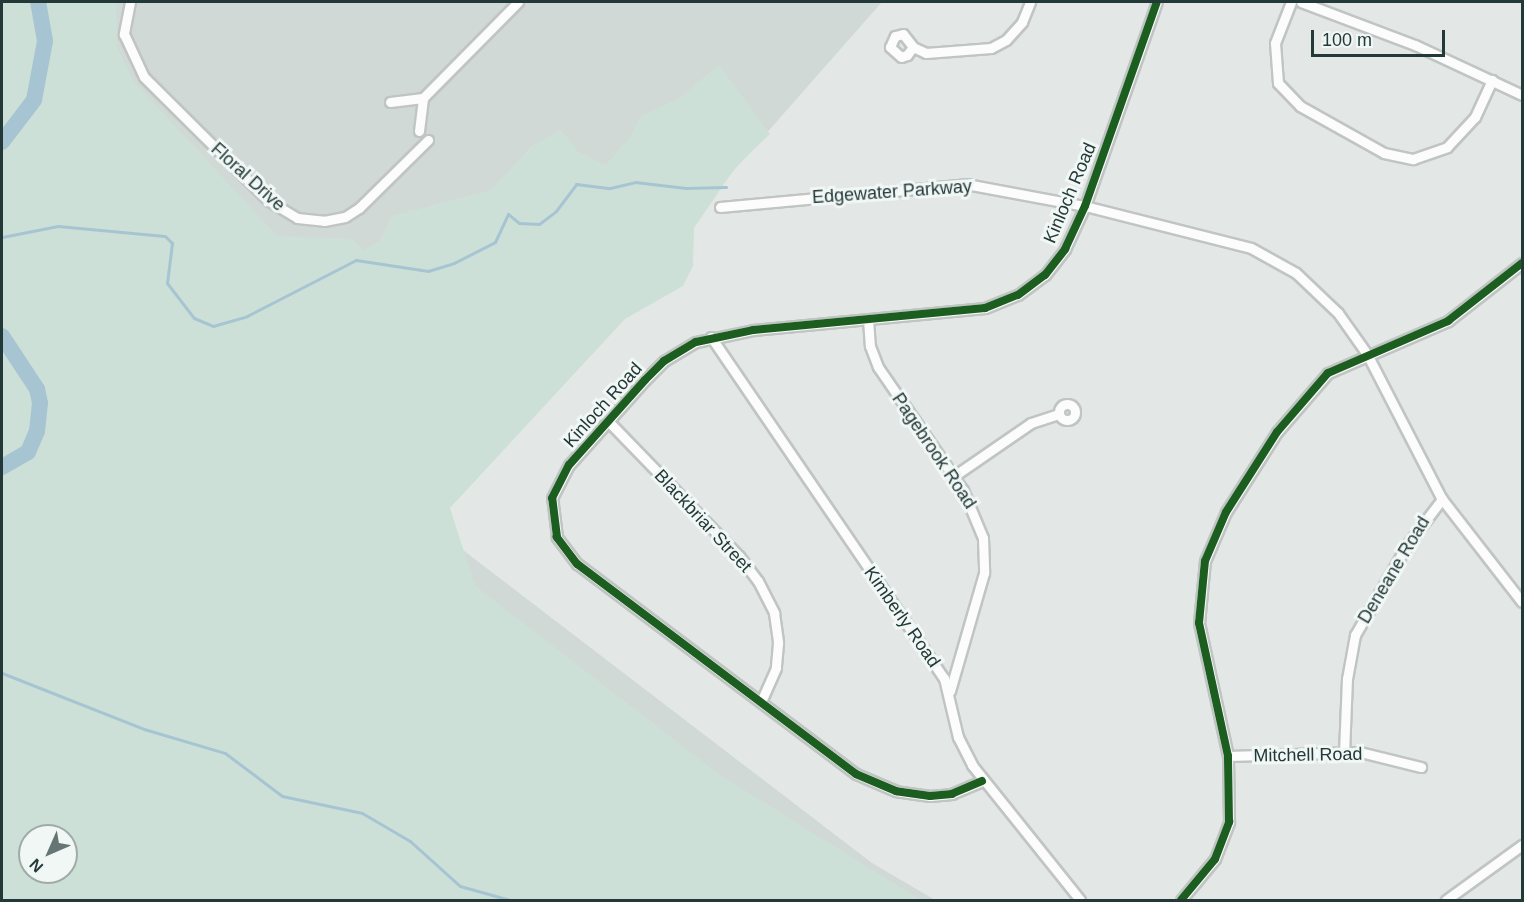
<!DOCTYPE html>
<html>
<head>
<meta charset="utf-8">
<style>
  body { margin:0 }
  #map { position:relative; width:1524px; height:902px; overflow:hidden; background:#e3e8e7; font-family:Helvetica,sans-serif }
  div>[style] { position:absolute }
  .built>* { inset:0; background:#d1d9d7 }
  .green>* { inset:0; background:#cde0d7 }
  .stream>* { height:3px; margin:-1.5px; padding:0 1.5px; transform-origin:1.5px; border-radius:1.5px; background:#a7c4d3 }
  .river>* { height:16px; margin:-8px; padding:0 8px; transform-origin:8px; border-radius:8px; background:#a7c4d3 }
  .roads { filter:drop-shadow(2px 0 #c0c5c4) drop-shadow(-2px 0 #c0c5c4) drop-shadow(0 2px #c0c5c4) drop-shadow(0 -2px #c0c5c4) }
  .street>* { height:9px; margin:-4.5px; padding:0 4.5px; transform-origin:4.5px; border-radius:4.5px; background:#fbfcfb }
  .street>.ring { margin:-4.5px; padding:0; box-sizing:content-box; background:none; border:9px solid #fbfcfb; border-radius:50% }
  .cycleway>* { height:8px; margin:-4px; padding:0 4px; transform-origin:4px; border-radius:4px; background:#1b5e20 }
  span { translate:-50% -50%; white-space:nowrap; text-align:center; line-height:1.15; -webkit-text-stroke:6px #f1f7f5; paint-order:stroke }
  .street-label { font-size:18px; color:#233938 }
  .frame { position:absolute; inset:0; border:3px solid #233938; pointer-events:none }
  .north { position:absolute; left:18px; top:824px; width:60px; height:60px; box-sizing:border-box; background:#f1f7f5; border:2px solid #9faba9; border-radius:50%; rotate:225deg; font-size:16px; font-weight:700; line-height:24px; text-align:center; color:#233938 }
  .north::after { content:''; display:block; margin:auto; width:21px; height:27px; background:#667675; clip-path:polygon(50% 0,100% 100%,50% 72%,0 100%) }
  .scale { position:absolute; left:1311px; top:30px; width:134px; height:27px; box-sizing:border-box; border:3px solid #233938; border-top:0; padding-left:8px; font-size:18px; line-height:21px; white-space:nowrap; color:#233938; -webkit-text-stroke:4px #f1f7f5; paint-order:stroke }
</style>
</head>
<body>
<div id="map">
  <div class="built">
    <i style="clip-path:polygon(evenodd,2px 2px,882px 2px,425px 521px,872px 863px,935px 900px,2px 900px,2px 2px,30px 836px,66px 836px,66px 872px,30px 872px,30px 836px)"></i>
  </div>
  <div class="green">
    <i style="clip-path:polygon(evenodd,2px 2px,116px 2px,117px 48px,133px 81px,277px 236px,352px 239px,363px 250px,380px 241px,392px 216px,491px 190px,532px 146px,561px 130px,578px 152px,606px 165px,630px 137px,641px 116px,680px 98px,719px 65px,770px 134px,735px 168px,694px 228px,693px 266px,683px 286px,625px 319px,450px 508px,475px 586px,720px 775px,920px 900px,2px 900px,2px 2px,30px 836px,66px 836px,66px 872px,30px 872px,30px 836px)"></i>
  </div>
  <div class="stream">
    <i style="left:2px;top:237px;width:57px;rotate:-11.1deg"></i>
    <i style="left:58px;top:226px;width:107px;rotate:5.3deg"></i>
    <i style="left:165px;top:236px;width:10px;rotate:45deg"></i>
    <i style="left:172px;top:243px;width:40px;rotate:97.1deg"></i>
    <i style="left:167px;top:283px;width:44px;rotate:52.4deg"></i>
    <i style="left:194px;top:318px;width:21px;rotate:23deg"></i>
    <i style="left:213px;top:326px;width:35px;rotate:-16deg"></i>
    <i style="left:247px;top:316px;width:123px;rotate:-27.2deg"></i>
    <i style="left:356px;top:260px;width:73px;rotate:8.7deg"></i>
    <i style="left:428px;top:271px;width:27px;rotate:-17deg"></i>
    <i style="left:454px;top:263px;width:46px;rotate:-27.1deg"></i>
    <i style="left:495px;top:242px;width:31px;rotate:-65deg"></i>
    <i style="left:508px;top:214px;width:14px;rotate:39deg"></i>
    <i style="left:519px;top:223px;width:20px;rotate:3deg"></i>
    <i style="left:539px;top:224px;width:21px;rotate:-37deg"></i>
    <i style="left:556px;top:211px;width:34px;rotate:-53deg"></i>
    <i style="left:576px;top:184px;width:34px;rotate:7deg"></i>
    <i style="left:610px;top:188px;width:26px;rotate:-13deg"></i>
    <i style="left:635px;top:182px;width:51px;rotate:6.7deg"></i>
    <i style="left:686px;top:188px;width:40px;rotate:-1.4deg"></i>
    <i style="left:2px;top:673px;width:153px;rotate:21.5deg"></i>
    <i style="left:144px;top:729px;width:84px;rotate:16.5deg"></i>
    <i style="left:225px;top:753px;width:71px;rotate:37deg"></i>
    <i style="left:282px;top:796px;width:82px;rotate:12deg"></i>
    <i style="left:362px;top:813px;width:56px;rotate:30.3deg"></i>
    <i style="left:410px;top:841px;width:67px;rotate:42deg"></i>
    <i style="left:460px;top:886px;width:52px;rotate:15.6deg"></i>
  </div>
  <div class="river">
    <i style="left:2px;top:142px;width:53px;rotate:-52.7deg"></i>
    <i style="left:34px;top:100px;width:60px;rotate:-79.4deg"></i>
    <i style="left:45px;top:41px;width:40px;rotate:-100deg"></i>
    <i style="left:2px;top:336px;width:64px;rotate:56.6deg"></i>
    <i style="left:37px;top:389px;width:14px;rotate:78deg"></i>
    <i style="left:40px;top:403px;width:28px;rotate:96deg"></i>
    <i style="left:37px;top:431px;width:23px;rotate:113deg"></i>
    <i style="left:28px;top:452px;width:30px;rotate:150deg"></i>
  </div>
  <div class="roads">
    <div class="street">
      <i style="left:130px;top:2px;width:33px;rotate:101deg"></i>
      <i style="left:124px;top:34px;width:47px;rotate:65.1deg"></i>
      <i style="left:144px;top:77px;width:176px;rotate:44.8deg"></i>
      <i style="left:269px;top:201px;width:33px;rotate:31deg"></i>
      <i style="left:297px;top:218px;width:27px;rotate:6deg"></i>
      <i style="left:324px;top:221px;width:21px;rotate:-11deg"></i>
      <i style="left:345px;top:217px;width:17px;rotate:-33deg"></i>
      <i style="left:359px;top:208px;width:97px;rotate:-44.6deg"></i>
      <i style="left:1291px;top:2px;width:44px;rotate:111.3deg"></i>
      <i style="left:1275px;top:43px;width:40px;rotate:85.7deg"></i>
      <i style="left:1278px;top:83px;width:32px;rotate:46deg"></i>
      <i style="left:1300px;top:106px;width:96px;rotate:29.2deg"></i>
      <i style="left:1384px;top:153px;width:30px;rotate:12deg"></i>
      <i style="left:1413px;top:159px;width:36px;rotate:-19deg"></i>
      <i style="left:1447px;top:147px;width:41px;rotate:-47deg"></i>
      <i style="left:1475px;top:117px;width:41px;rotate:-65.3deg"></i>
      <i style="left:1301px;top:2px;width:122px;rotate:20.7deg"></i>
      <i style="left:1415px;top:45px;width:118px;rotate:25deg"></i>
      <i style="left:913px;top:47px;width:10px;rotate:127deg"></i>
      <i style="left:907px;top:55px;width:6px;rotate:162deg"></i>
      <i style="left:901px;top:57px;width:15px;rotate:-138deg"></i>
      <i style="left:890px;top:47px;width:12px;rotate:-66deg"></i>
      <i style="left:895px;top:36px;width:8px;rotate:-14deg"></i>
      <i style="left:903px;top:34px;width:16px;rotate:52deg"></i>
      <i style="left:913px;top:47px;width:14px;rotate:25deg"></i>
      <i style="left:926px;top:53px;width:65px;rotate:-4.4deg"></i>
      <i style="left:991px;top:48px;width:17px;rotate:-28deg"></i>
      <i style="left:1006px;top:40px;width:24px;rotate:-48deg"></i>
      <i style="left:1022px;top:22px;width:22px;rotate:-68deg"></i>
      <i style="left:390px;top:102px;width:33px;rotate:-7deg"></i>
      <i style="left:419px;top:131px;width:33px;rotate:-83deg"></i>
      <i style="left:423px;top:98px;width:135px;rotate:-45.3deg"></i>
      <i style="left:720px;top:207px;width:247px;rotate:-5.3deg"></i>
      <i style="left:966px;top:184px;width:121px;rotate:10.5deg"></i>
      <i style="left:1085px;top:206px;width:171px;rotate:14.2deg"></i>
      <i style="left:1251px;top:248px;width:51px;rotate:29.1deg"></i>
      <i style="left:1296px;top:273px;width:58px;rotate:43.6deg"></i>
      <i style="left:1338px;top:313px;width:50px;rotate:54.7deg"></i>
      <i style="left:1367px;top:354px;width:163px;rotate:62.7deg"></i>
      <i style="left:1442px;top:499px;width:130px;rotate:52.2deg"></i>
      <i style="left:868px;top:319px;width:27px;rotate:86deg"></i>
      <i style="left:870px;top:346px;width:22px;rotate:69deg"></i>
      <i style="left:878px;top:367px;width:150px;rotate:55.4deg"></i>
      <i style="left:963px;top:490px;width:52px;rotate:67.4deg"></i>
      <i style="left:983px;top:538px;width:35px;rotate:88deg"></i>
      <i style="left:984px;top:573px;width:123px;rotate:106.1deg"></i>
      <i style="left:711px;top:337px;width:413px;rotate:55.7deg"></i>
      <i style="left:944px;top:678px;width:61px;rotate:76.7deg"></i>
      <i style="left:958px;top:737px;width:31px;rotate:63deg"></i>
      <i style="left:972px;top:765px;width:173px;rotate:51.3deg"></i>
      <i class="ring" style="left:1059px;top:404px;width:7px;height:7px"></i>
      <i style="left:609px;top:422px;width:187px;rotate:45.9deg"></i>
      <i style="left:739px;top:556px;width:31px;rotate:53deg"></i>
      <i style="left:758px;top:581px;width:36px;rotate:63deg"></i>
      <i style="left:774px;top:613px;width:30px;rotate:82deg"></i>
      <i style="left:778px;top:643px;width:25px;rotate:95deg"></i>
      <i style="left:776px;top:668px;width:37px;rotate:114deg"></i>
      <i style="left:954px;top:476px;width:93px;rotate:-34.5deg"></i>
      <i style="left:1031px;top:423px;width:29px;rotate:-18deg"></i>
      <i style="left:1344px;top:753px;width:74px;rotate:-87.7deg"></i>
      <i style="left:1347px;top:679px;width:45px;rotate:-79.7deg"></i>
      <i style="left:1355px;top:635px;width:104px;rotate:-60deg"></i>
      <i style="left:1407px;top:545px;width:58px;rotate:-52.7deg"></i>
      <i style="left:1228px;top:756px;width:132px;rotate:-1.7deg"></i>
      <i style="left:1360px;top:752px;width:63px;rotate:13.8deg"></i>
      <i style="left:982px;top:781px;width:33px;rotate:157deg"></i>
      <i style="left:952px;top:794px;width:22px;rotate:175deg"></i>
      <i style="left:930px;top:796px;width:34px;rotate:-172deg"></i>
      <i style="left:896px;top:791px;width:43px;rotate:-157deg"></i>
      <i style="left:856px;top:774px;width:349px;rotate:-143deg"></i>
      <i style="left:577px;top:564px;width:34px;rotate:-127deg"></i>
      <i style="left:557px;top:537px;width:39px;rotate:-97deg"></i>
      <i style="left:552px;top:498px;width:37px;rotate:-63deg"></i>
      <i style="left:569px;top:465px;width:114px;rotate:-48.2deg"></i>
      <i style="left:645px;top:380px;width:27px;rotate:-45deg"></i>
      <i style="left:664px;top:361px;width:37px;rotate:-31deg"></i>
      <i style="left:696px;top:342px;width:58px;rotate:-11.9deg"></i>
      <i style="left:753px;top:330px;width:233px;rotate:-5.4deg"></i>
      <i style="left:985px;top:308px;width:35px;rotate:-22deg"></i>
      <i style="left:1018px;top:295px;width:34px;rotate:-37deg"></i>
      <i style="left:1045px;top:275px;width:33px;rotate:-52deg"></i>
      <i style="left:1065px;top:249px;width:47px;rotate:-65.1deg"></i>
      <i style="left:1085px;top:206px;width:216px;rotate:-70.6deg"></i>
      <i style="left:1181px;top:900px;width:53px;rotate:-50.3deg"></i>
      <i style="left:1215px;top:859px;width:40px;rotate:-69deg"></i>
      <i style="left:1229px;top:822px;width:66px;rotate:-90.9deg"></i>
      <i style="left:1228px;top:756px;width:136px;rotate:-102.3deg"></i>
      <i style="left:1199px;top:623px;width:62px;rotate:-84.5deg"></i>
      <i style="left:1205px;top:561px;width:53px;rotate:-66.8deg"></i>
      <i style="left:1226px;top:512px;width:95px;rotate:-57.5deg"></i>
      <i style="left:1277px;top:432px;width:78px;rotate:-49.2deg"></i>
      <i style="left:1328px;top:373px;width:131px;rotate:-23.4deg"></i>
      <i style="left:1448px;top:321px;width:94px;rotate:-38.1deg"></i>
      <i style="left:1446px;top:900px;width:94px;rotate:-35.9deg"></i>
    </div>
  </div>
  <div class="cycleway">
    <i style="left:982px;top:781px;width:33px;rotate:157deg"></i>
    <i style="left:952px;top:794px;width:22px;rotate:175deg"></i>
    <i style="left:930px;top:796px;width:34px;rotate:-172deg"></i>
    <i style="left:896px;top:791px;width:43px;rotate:-157deg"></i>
    <i style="left:856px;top:774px;width:349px;rotate:-143deg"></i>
    <i style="left:577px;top:564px;width:34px;rotate:-127deg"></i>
    <i style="left:557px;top:537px;width:39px;rotate:-97deg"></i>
    <i style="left:552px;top:498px;width:37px;rotate:-63deg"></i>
    <i style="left:569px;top:465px;width:114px;rotate:-48.2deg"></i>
    <i style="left:645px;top:380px;width:27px;rotate:-45deg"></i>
    <i style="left:664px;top:361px;width:37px;rotate:-31deg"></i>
    <i style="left:696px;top:342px;width:58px;rotate:-11.9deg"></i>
    <i style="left:753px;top:330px;width:233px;rotate:-5.4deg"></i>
    <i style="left:985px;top:308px;width:35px;rotate:-22deg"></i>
    <i style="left:1018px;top:295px;width:34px;rotate:-37deg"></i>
    <i style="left:1045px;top:275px;width:33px;rotate:-52deg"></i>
    <i style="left:1065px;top:249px;width:47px;rotate:-65.1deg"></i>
    <i style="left:1085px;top:206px;width:216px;rotate:-70.6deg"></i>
    <i style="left:1181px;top:900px;width:53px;rotate:-50.3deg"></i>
    <i style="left:1215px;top:859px;width:40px;rotate:-69deg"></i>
    <i style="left:1229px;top:822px;width:66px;rotate:-90.9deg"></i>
    <i style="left:1228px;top:756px;width:136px;rotate:-102.3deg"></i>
    <i style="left:1199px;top:623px;width:62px;rotate:-84.5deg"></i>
    <i style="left:1205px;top:561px;width:53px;rotate:-66.8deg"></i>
    <i style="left:1226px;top:512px;width:95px;rotate:-57.5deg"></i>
    <i style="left:1277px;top:432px;width:78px;rotate:-49.2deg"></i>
    <i style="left:1328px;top:373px;width:131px;rotate:-23.4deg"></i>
    <i style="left:1448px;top:321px;width:94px;rotate:-38.1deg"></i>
  </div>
  <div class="street-label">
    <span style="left:248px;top:177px;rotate:42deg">Floral Drive</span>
    <span style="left:892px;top:192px;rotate:-4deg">Edgewater Parkway</span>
    <span style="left:1070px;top:193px;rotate:-67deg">Kinloch Road</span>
    <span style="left:603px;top:405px;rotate:-48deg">Kinloch Road</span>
    <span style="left:934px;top:451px;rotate:56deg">Pagebrook Road</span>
    <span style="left:703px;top:521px;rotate:47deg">Blackbriar Street</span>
    <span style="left:1394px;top:570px;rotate:-59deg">Deneane Road</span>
    <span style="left:902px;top:617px;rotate:55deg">Kimberly Road</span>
    <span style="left:1308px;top:755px;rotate:-1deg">Mitchell Road</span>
  </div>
  <div class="frame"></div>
  <div class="north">N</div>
  <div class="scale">100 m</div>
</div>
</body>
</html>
